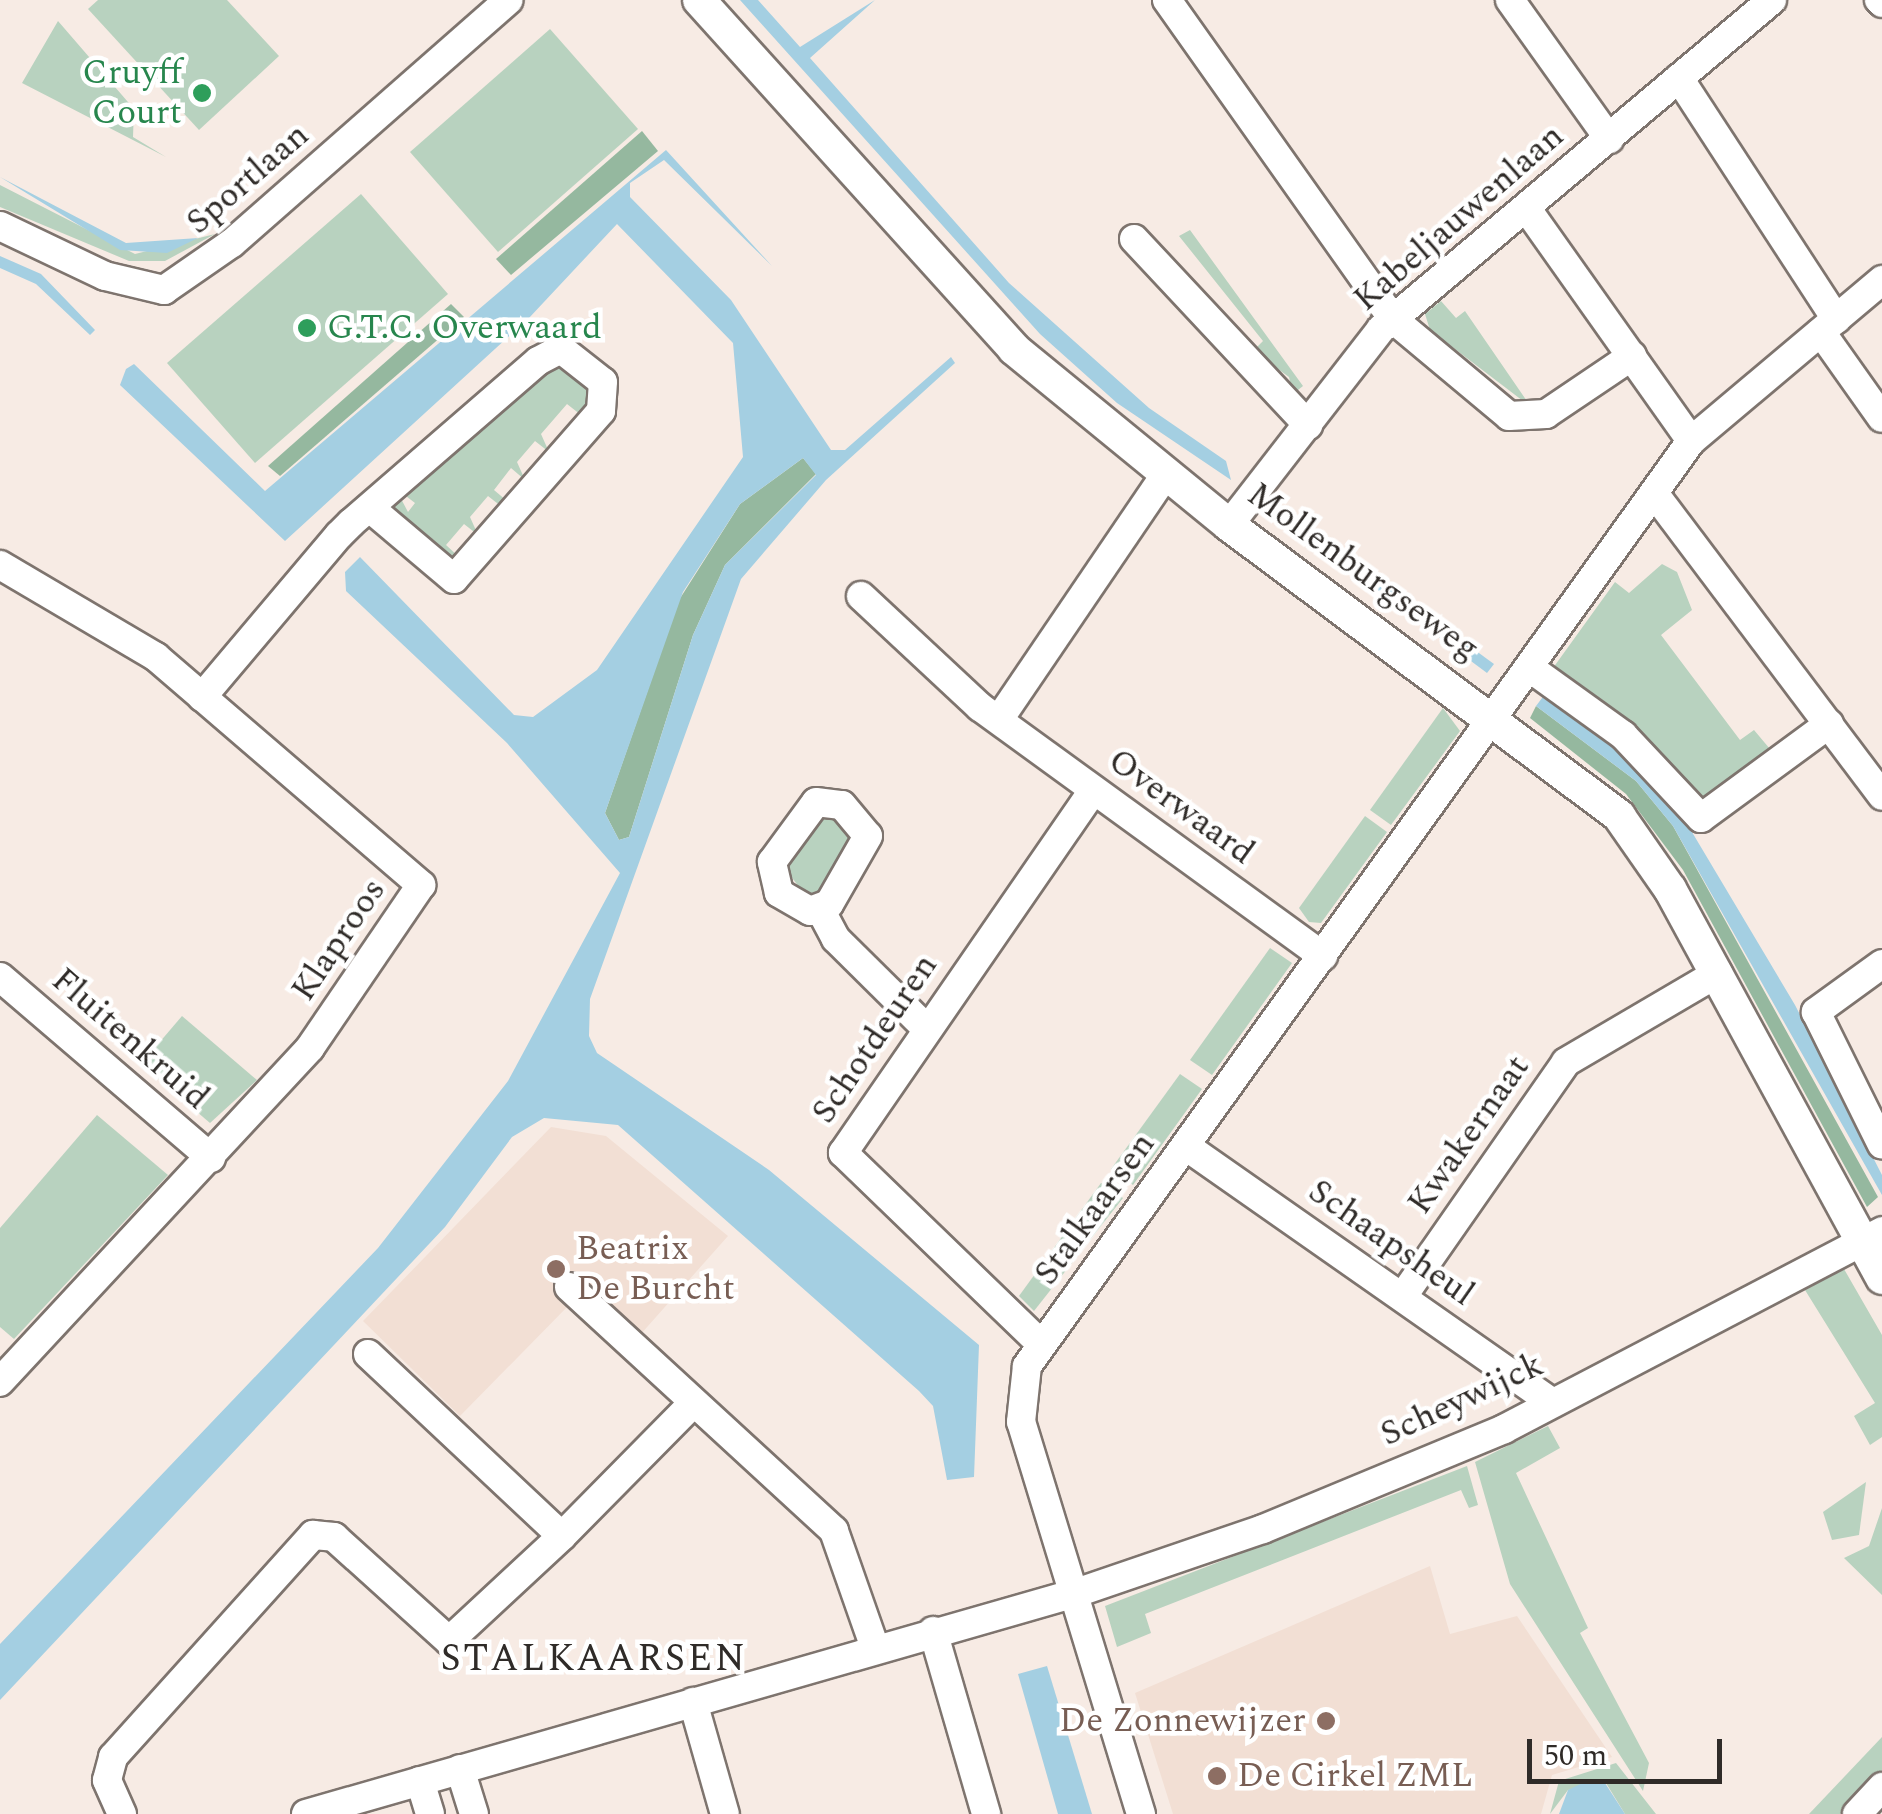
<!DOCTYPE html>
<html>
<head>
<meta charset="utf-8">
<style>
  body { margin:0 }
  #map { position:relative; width:1882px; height:1814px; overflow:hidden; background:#f7ebe4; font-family:Spectral,serif }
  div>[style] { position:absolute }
  .built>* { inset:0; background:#f2dfd4 }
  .green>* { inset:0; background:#b8d2bf }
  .forest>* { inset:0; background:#95b89f }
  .water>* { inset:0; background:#a4cfe2 }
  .roads { filter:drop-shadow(2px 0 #7e746e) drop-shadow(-2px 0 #7e746e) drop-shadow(0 2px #7e746e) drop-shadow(0 -2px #7e746e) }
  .minor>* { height:28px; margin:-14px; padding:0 14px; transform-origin:14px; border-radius:14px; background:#fff }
  .tertiary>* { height:32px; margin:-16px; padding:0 16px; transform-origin:16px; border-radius:16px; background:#fff }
  .dots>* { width:28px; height:28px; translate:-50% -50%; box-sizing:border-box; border:5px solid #fff; border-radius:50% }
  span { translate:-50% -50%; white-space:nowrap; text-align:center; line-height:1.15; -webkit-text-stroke:9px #fff; paint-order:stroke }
  .leisure-label { font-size:35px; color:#27864d }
  .right { translate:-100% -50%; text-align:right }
  .left { translate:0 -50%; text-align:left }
  .street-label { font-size:35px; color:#2f2b28 }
  .education-label { font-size:35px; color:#785e54 }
  .neighbourhood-label { font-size:38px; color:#2f2b28; letter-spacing:2.5px }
  .scale { position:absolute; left:1527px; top:1739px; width:195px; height:45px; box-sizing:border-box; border:5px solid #2f2b28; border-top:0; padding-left:12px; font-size:30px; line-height:35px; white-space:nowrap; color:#2f2b28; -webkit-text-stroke:8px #fff; paint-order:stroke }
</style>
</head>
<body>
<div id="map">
  <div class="built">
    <i style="clip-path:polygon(551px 1127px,606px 1136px,728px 1236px,624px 1353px,571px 1303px,460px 1416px,363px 1321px)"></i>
    <i style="clip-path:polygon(1430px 1566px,1450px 1634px,1517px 1616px,1612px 1757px,1552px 1775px,1541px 1814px,1173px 1814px,1135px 1693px)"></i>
  </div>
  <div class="green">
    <i style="clip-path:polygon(98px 0,227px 0,279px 56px,199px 130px,88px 9px)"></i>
    <i style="clip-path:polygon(58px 21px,134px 109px,133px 137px,166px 157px,22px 83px)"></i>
    <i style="clip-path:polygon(550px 29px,638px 129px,498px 252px,410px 152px)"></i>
    <i style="clip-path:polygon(0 185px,135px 254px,215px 234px,165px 261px,129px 261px,0 207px)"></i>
    <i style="clip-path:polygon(361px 194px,448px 294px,255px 463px,167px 363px)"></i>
    <i style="clip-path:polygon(1190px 230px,1303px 386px,1293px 394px,1289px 377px,1253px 351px,1263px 341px,1179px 236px)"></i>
    <i style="clip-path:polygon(1441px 301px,1456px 318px,1465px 311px,1531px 407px,1430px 330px,1425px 314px)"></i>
    <i style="clip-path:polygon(557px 363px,587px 381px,590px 405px,581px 415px,567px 404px,541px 434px,549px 452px,535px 441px,517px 462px,525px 480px,511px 468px,494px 490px,507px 501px,502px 507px,488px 496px,470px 517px,478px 535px,464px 524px,446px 545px,460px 558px,454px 563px,389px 507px,399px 495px,408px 512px,415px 503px,402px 493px)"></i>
    <i style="clip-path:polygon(1662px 564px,1677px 572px,1692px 610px,1661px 635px,1740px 740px,1754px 730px,1775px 755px,1704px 800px,1553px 668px,1615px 582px,1629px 593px)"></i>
    <i style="clip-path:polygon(1443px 708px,1460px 731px,1391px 825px,1370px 810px)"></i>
    <i style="clip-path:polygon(834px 816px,854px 834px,823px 896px,809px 900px,783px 866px,818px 820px)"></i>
    <i style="clip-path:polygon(1365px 816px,1387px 832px,1321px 923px,1309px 922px,1299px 908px)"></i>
    <i style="clip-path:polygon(1270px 948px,1292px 963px,1212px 1075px,1190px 1060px)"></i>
    <i style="clip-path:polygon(182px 1016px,257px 1080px,210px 1123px,141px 1064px)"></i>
    <i style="clip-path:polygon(1180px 1074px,1202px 1089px,1133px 1185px,1111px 1169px)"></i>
    <i style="clip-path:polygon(97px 1115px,168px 1175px,14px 1339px,0 1327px,0 1228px)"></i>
    <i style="clip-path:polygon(1101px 1183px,1123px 1198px,1034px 1311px,1019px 1296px)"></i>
    <i style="clip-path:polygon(1844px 1269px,1882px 1335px,1882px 1437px,1870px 1445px,1854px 1416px,1875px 1403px,1805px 1290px)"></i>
    <i style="clip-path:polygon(1548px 1426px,1560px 1448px,1516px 1473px,1588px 1628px,1580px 1633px,1649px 1763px,1643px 1791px,1510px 1584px,1475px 1462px)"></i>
    <i style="clip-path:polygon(1467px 1466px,1478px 1505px,1469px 1508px,1461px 1490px,1145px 1614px,1151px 1633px,1117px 1647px,1105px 1606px)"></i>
    <i style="clip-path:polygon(1866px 1482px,1859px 1535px,1832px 1540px,1823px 1512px)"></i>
    <i style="clip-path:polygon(1882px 1508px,1882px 1595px,1844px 1558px,1869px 1546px)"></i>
    <i style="clip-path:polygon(1882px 1737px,1882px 1770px,1840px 1814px,1809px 1814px)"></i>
    <i style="clip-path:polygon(1616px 1763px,1656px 1814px,1625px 1814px,1606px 1783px,1568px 1790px,1550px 1814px,1559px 1781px)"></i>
  </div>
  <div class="forest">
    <i style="clip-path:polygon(642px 131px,658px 151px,511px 275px,496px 259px)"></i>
    <i style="clip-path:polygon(451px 304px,464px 317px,280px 476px,268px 466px)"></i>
    <i style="clip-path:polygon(803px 458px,816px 474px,725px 565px,693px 635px,629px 837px,619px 840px,605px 813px,679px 600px,740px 504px)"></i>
    <i style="clip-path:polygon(1536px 706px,1636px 781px,1673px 826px,1878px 1197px,1867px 1207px,1683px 870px,1626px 794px,1530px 718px)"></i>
  </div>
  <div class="water">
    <i style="clip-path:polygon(740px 0,758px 0,800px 47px,875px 0,810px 58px,1009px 283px,1149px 408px,1226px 461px,1231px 480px,1117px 403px,1040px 334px)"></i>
    <i style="clip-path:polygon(evenodd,666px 150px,772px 266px,664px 160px,630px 183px,630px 197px,731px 300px,831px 450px,845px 450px,951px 357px,955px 363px,826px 480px,741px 579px,590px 999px,589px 1036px,597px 1053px,769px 1170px,979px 1345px,974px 1477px,947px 1480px,933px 1406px,919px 1391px,618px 1125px,544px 1118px,512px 1137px,445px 1227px,0 1700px,0 1644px,378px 1248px,508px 1081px,620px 873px,507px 743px,346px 591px,345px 572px,360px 557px,514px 715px,533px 717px,597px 670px,743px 457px,733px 343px,617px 224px,529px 318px,285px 541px,120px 385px,126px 369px,134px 364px,265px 491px,666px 150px,803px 458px,816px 475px,725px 565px,693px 635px,629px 837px,619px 840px,605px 813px,683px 592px,740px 504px,803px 458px)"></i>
    <i style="clip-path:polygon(0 177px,126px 243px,198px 238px,167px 253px,120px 250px)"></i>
    <i style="clip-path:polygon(0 256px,41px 274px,95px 330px,90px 335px,36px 284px,0 268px)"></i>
    <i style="clip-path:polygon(1276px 505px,1494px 664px,1487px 673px,1271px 512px)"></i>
    <i style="clip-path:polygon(1545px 694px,1620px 749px,1683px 817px,1795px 1005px,1882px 1175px,1882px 1195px,1673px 826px,1636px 781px,1536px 706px)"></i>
    <i style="clip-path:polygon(1047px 1666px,1092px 1814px,1058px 1814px,1018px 1674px)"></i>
    <i style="clip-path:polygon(1591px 1779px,1605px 1783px,1625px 1814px,1559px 1814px,1568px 1790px)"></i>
  </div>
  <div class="roads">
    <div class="minor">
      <i style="left:1167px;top:0;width:391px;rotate:54.7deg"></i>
      <i style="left:1393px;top:319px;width:151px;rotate:39.9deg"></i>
      <i style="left:1509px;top:416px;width:37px;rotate:-3deg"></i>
      <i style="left:1546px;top:414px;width:104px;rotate:-34deg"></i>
      <i style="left:1510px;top:0;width:171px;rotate:54.5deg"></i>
      <i style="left:1879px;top:0;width:4px;rotate:45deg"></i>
      <i style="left:1679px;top:78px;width:288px;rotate:56.9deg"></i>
      <i style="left:1527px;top:209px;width:284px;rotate:54.7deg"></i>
      <i style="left:0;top:226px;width:116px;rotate:25.5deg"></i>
      <i style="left:105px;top:276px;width:61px;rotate:13.3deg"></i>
      <i style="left:164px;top:290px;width:83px;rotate:-34.7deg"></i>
      <i style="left:232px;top:243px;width:368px;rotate:-41.3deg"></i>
      <i style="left:1134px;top:239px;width:255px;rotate:46.9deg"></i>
      <i style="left:1821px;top:332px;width:105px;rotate:54.7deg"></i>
      <i style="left:1654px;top:493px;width:379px;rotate:53deg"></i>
      <i style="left:1229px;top:525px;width:248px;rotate:-52.2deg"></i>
      <i style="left:1381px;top:329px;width:511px;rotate:-40.08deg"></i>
      <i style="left:0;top:565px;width:181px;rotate:30.5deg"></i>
      <i style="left:156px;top:657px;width:350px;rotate:40.7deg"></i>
      <i style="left:421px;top:885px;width:197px;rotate:124.3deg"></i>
      <i style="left:310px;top:1048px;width:456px;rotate:132.9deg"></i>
      <i style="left:861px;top:596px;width:163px;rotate:43deg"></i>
      <i style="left:980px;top:707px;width:424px;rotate:36deg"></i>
      <i style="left:1530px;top:668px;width:115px;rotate:35.8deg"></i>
      <i style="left:1623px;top:735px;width:114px;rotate:46.8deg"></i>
      <i style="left:1701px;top:818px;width:159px;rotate:-36.3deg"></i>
      <i style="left:202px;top:697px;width:212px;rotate:-49.8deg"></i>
      <i style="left:339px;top:535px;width:17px;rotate:-45deg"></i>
      <i style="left:351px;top:523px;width:247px;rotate:-40.9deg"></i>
      <i style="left:538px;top:361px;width:26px;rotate:-28deg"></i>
      <i style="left:561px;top:349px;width:53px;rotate:38.2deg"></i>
      <i style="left:603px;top:382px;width:29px;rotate:94deg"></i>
      <i style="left:601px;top:411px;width:223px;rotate:131.2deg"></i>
      <i style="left:454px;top:579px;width:110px;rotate:-139.8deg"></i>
      <i style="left:1002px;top:715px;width:290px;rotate:-55.8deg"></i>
      <i style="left:816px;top:802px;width:26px;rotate:7deg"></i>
      <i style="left:842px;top:805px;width:40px;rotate:50deg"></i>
      <i style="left:868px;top:836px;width:78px;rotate:119.8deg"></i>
      <i style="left:829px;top:904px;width:20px;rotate:160deg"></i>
      <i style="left:810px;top:911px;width:36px;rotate:-150deg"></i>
      <i style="left:779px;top:893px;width:32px;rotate:-103deg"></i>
      <i style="left:772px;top:862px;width:74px;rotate:-53.7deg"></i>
      <i style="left:820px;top:909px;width:34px;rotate:62deg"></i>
      <i style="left:836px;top:939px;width:125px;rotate:44.7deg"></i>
      <i style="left:1882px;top:964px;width:82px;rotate:144deg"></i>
      <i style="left:1816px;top:1012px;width:148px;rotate:63.6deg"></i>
      <i style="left:0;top:977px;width:278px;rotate:40.6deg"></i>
      <i style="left:1187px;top:1147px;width:446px;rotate:35deg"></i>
      <i style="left:569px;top:1287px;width:360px;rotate:42.6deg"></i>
      <i style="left:834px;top:1531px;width:124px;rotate:70.7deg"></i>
      <i style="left:1403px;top:1296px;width:285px;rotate:-55.1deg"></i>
      <i style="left:1566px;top:1062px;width:176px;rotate:-30.4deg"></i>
      <i style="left:1040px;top:1343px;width:274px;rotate:-136deg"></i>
      <i style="left:843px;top:1153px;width:441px;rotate:-55.4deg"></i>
      <i style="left:368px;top:1354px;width:266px;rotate:43.2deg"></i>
      <i style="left:562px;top:1536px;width:187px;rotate:-45.4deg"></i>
      <i style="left:933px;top:1631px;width:191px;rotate:73.8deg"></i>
      <i style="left:693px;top:1702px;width:116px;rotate:74.1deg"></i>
      <i style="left:460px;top:1769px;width:47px;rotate:72.7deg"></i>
      <i style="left:420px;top:1781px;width:34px;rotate:73deg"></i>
      <i style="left:122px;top:1814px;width:37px;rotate:-114deg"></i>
      <i style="left:107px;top:1780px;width:24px;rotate:-75deg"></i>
      <i style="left:113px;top:1757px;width:299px;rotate:-48deg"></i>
      <i style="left:313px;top:1535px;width:21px;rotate:5deg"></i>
      <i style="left:334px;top:1537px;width:155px;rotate:42.1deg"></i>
      <i style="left:449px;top:1641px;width:154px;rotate:-42.9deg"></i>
      <i style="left:306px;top:1814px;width:804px;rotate:-16.02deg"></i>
      <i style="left:1079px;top:1592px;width:194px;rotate:-18.9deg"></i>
      <i style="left:1263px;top:1529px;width:261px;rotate:-22.5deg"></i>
      <i style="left:1504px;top:1429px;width:427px;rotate:-27.6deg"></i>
      <i style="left:1141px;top:1814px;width:410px;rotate:-107deg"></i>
      <i style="left:1021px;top:1422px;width:56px;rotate:-83.9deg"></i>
      <i style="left:1027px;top:1366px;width:1139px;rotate:-54.33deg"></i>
      <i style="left:1691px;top:441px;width:250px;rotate:-40.1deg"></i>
      <i style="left:1857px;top:1814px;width:37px;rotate:-47deg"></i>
    </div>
    <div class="tertiary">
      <i style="left:699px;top:0;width:470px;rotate:47.9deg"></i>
      <i style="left:1014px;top:349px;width:278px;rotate:39.3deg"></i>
      <i style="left:1229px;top:525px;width:487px;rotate:36.7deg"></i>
      <i style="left:1619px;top:816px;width:89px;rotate:55.1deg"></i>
      <i style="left:1670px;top:889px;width:443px;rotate:61.4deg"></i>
    </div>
  </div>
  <div class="dots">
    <i style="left:202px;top:93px;background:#2e9e5b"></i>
    <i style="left:307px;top:328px;background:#2e9e5b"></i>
    <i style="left:556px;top:1269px;background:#8d6e63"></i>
    <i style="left:1326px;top:1721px;background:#8d6e63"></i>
    <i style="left:1217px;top:1776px;background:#8d6e63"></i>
  </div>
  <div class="leisure-label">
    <span class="right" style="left:182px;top:93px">Cruyff<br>Court</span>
    <span class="left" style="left:327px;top:328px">G.T.C. Overwaard</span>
  </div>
  <div class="street-label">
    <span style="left:248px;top:179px;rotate:-41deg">Sportlaan</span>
    <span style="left:1459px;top:218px;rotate:-41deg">Kabeljauwenlaan</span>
    <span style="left:1363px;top:572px;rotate:36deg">Mollenburgseweg</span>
    <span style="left:1181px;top:807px;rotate:36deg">Overwaard</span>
    <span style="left:339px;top:940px;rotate:-56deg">Klaproos</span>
    <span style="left:130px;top:1039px;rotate:41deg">Fluitenkruid</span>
    <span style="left:875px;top:1039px;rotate:-56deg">Schotdeuren</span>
    <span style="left:1469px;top:1135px;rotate:-55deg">Kwakernaat</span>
    <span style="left:1095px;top:1209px;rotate:-54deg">Stalkaarsen</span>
    <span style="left:1391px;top:1243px;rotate:35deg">Schaapsheul</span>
    <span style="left:1462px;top:1400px;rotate:-25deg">Scheywijck</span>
  </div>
  <div class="education-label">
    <span class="left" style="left:576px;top:1269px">Beatrix<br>De Burcht</span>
    <span class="right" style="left:1306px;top:1721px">De Zonnewijzer</span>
    <span class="left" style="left:1237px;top:1776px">De Cirkel ZML</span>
  </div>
  <div class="neighbourhood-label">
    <span style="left:594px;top:1660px">STALKAARSEN</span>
  </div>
  <div class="scale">50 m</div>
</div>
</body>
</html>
